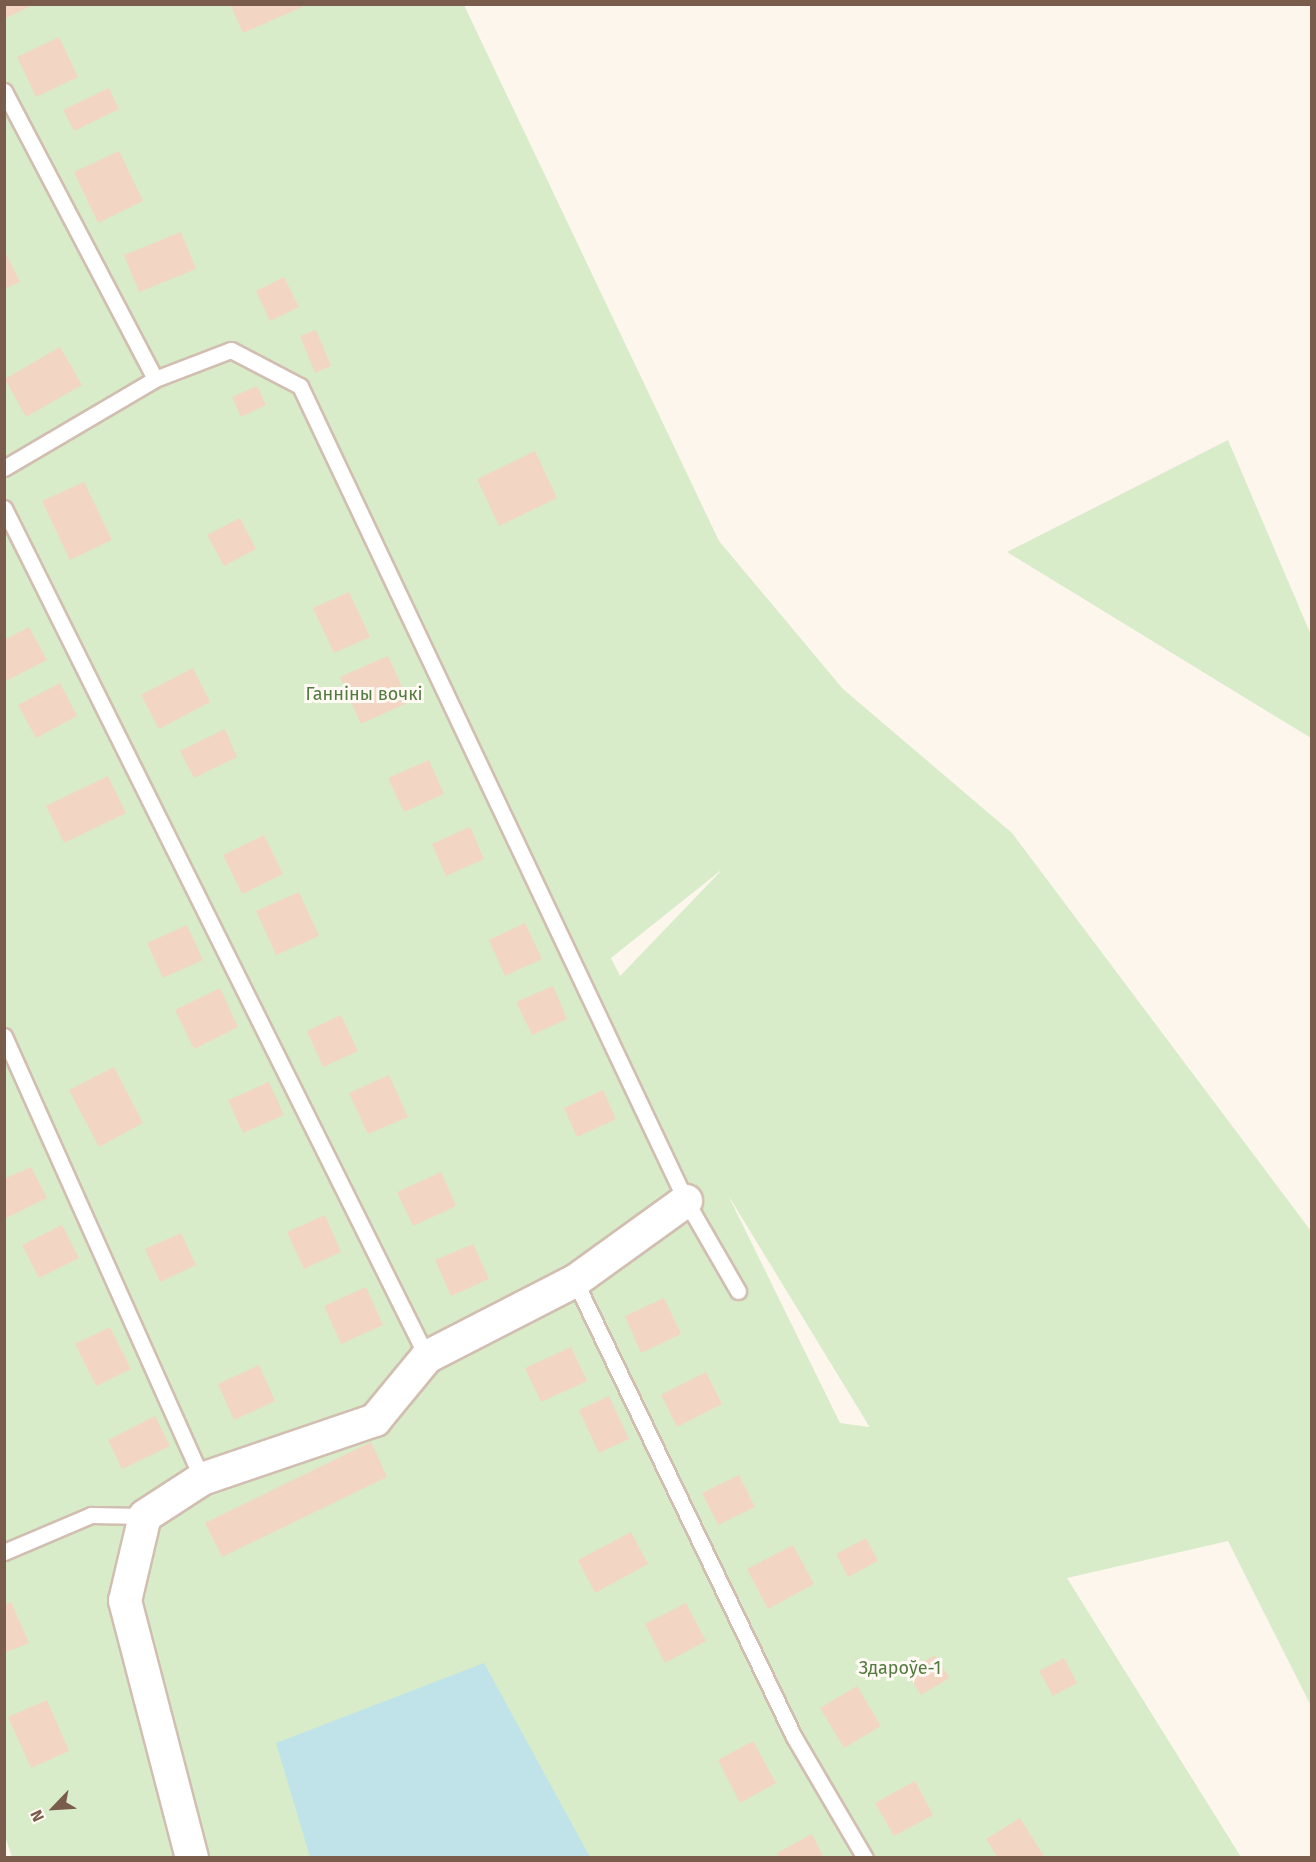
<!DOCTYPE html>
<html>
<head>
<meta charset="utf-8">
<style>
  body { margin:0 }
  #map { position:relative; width:1316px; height:1862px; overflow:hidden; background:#fdf6ec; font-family:"Fira Sans",sans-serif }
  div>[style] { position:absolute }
  .green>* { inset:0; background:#d8ecc9 }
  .water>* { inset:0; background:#bfe3e8 }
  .building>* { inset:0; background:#f3d5c3 }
  .roads { filter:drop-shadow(2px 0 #d1beb0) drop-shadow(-2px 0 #d1beb0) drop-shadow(0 2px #d1beb0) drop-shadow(0 -2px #d1beb0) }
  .service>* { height:15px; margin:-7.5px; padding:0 7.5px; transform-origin:7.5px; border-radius:7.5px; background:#fff }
  .minor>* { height:32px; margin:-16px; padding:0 16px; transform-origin:16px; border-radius:16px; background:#fff }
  span { translate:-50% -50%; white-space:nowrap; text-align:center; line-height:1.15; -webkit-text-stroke:6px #fffaf3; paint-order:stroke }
  .park-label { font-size:18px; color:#537a41 }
  .frame { position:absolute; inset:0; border:6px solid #7a5c4d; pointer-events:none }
  .north { position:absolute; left:24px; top:1778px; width:60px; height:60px; -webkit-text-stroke:4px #fffaf3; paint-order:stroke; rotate:245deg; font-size:16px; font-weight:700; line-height:24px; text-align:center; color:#7a5c4d }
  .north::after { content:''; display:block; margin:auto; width:21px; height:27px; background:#7a5c4d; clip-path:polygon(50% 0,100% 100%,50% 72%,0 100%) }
</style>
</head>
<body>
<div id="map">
  <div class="green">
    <i style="clip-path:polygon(evenodd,4px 5px,464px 5px,719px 541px,843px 689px,1012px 833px,1311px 1231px,1311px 1706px,1228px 1541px,1067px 1578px,1241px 1857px,12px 1857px,4px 1833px,4px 5px,720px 871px,720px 872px,620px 976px,611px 958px,720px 871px,4px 5px,728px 1195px,869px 1426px,869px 1427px,840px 1423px,728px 1195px)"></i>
    <i style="clip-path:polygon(1228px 440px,1311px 635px,1311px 738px,1007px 552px)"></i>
  </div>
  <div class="water">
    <i style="clip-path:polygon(484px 1663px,590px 1857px,310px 1857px,276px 1743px)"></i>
  </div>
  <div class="building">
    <i style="clip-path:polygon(4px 4px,35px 4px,4px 19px)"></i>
    <i style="clip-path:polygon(230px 4px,301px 4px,302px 7px,243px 33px)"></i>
    <i style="clip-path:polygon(59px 37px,78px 77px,36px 97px,17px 57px)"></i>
    <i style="clip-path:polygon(109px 88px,119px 109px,74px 131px,63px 110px)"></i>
    <i style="clip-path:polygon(119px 151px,143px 201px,98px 223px,74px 172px)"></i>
    <i style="clip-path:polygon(181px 232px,196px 269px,139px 292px,124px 255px)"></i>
    <i style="clip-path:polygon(4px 250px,20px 282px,4px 289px)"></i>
    <i style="clip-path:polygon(284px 277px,299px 307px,270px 321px,256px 291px)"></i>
    <i style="clip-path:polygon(316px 330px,331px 366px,315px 373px,300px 336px)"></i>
    <i style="clip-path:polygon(60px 347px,82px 385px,26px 417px,5px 379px)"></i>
    <i style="clip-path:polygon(257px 386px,266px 405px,241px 417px,232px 397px)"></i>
    <i style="clip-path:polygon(535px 451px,557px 498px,499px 526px,477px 479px)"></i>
    <i style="clip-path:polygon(84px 482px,112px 540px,70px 560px,42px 501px)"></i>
    <i style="clip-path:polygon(240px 518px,256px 549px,224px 566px,207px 535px)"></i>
    <i style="clip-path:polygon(349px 592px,370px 637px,334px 653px,313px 608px)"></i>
    <i style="clip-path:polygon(29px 627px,47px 660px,4px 682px,4px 640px)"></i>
    <i style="clip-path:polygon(388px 656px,409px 702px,361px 724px,340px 677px)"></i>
    <i style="clip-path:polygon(193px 668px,210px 702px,159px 729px,141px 695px)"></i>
    <i style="clip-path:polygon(60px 683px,77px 716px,36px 738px,18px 705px)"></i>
    <i style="clip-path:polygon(225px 729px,237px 757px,194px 778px,180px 751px)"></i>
    <i style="clip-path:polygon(429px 760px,444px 794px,404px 812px,388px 778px)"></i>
    <i style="clip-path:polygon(108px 776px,126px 813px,64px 843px,46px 806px)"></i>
    <i style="clip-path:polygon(470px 827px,484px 859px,446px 876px,432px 844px)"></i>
    <i style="clip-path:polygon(264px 835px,283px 874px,242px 894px,223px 855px)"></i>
    <i style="clip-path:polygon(299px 892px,319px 936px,276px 955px,256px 911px)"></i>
    <i style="clip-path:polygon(525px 923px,542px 959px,505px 976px,489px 940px)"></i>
    <i style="clip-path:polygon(187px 925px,203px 960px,163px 978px,147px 943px)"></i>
    <i style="clip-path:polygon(553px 986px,567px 1019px,532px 1035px,516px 1002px)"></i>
    <i style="clip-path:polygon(220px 988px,238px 1027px,194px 1049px,175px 1010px)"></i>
    <i style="clip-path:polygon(341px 1015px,358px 1051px,323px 1067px,307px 1031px)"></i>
    <i style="clip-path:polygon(114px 1067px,143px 1123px,99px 1147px,69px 1090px)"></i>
    <i style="clip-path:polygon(389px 1075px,408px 1117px,368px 1134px,349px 1093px)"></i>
    <i style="clip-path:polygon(269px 1082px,284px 1115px,243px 1133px,228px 1100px)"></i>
    <i style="clip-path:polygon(603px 1090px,616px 1119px,577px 1137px,564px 1108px)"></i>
    <i style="clip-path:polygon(31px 1167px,47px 1198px,4px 1219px,4px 1179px)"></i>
    <i style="clip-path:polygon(441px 1172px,456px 1206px,413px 1226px,397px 1192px)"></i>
    <i style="clip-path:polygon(325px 1215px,341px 1252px,304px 1269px,287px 1232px)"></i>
    <i style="clip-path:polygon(62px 1225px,79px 1258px,39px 1278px,22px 1245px)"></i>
    <i style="clip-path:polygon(181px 1233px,196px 1265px,160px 1282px,145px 1249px)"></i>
    <i style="clip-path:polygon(473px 1244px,489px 1279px,451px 1296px,435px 1260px)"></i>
    <i style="clip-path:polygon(366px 1287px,383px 1325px,341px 1344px,324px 1306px)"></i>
    <i style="clip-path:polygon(664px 1298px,681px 1334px,641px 1353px,625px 1316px)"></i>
    <i style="clip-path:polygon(110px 1327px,131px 1369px,96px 1386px,75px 1344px)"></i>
    <i style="clip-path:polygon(571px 1347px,587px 1381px,541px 1402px,525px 1368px)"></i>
    <i style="clip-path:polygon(259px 1365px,275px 1401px,234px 1420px,218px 1384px)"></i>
    <i style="clip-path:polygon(706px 1372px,722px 1404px,677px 1427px,661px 1395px)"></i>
    <i style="clip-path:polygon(609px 1396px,629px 1439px,599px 1453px,579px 1410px)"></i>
    <i style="clip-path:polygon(155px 1416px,170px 1446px,122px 1469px,108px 1440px)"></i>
    <i style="clip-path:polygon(371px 1442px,387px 1477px,222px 1557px,205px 1523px)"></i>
    <i style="clip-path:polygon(739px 1475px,755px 1507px,718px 1525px,702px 1493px)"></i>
    <i style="clip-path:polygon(631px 1532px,648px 1564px,595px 1593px,578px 1560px)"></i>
    <i style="clip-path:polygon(866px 1538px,878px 1561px,848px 1577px,836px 1554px)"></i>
    <i style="clip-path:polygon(793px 1545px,814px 1584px,768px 1609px,747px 1569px)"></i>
    <i style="clip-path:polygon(11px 1602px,29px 1643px,4px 1653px,4px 1605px)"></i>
    <i style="clip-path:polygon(686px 1603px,706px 1641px,665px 1663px,645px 1624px)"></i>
    <i style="clip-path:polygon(935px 1655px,949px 1678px,921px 1695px,907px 1672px)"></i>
    <i style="clip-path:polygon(1064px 1658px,1077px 1683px,1053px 1696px,1039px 1671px)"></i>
    <i style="clip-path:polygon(857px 1686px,881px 1726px,844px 1748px,820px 1708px)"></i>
    <i style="clip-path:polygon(47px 1700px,69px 1751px,31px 1768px,8px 1717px)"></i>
    <i style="clip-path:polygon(753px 1741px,776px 1783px,740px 1803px,718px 1760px)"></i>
    <i style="clip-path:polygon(915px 1781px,933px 1815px,894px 1836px,875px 1803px)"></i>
    <i style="clip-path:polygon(1020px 1818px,1045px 1858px,998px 1858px,986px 1839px)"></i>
    <i style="clip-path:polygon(812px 1834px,824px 1858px,779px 1858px,777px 1853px)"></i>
  </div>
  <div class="roads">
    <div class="service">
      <i style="left:4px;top:91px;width:325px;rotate:62.3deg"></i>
      <i style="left:4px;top:468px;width:175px;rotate:-30.5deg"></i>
      <i style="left:155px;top:379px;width:81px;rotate:-20.9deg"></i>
      <i style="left:231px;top:350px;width:78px;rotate:27.6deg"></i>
      <i style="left:300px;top:386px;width:902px;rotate:64.66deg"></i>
      <i style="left:686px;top:1201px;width:104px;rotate:60deg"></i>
      <i style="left:4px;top:508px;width:949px;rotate:63.52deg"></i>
      <i style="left:4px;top:1036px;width:485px;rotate:65.9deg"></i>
      <i style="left:575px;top:1281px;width:506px;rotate:64.35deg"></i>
      <i style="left:794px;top:1737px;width:140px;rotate:59.6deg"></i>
      <i style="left:4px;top:1552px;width:95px;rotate:-23deg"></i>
      <i style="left:91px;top:1515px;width:54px;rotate:1.1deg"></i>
    </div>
    <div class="minor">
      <i style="left:192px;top:1858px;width:266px;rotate:-104.6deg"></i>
      <i style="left:125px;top:1601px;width:87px;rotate:-76.8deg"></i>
      <i style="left:145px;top:1516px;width:68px;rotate:-33deg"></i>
      <i style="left:202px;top:1479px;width:183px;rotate:-18.8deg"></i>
      <i style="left:375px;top:1420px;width:82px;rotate:-50.5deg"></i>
      <i style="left:427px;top:1357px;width:166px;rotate:-27.2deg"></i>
      <i style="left:575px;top:1281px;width:137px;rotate:-35.8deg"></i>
    </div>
  </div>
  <div class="park-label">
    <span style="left:364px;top:694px">Ганніны вочкі</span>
    <span style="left:900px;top:1668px">Здароўе-1</span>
  </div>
  <div class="frame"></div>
  <div class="north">N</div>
</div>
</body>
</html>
